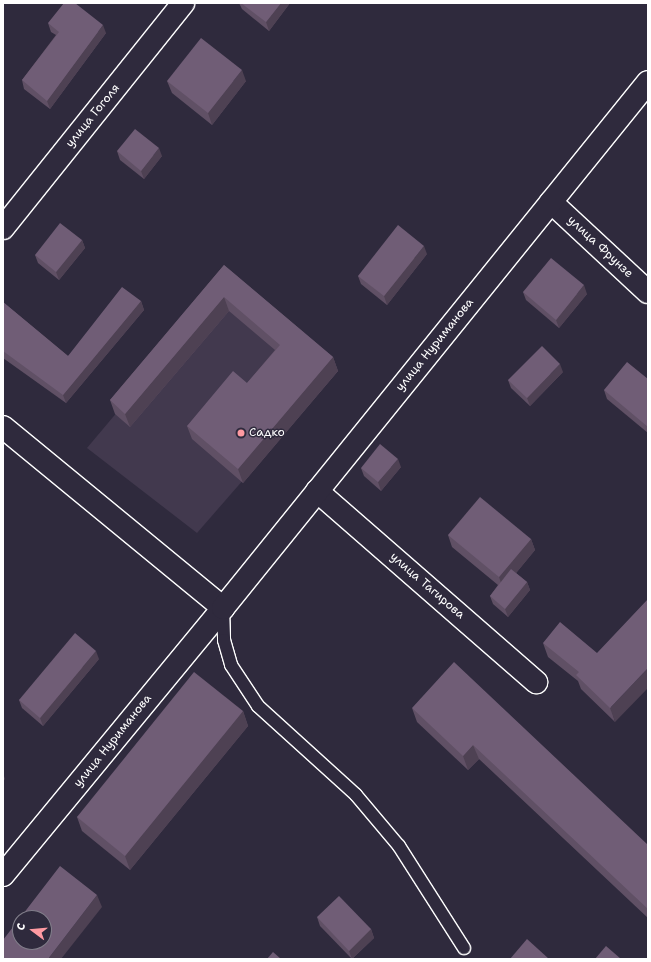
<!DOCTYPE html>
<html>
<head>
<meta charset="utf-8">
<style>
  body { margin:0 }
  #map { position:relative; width:651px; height:962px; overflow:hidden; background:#2f2a3d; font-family:"Shantell Sans",sans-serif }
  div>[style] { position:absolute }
  .built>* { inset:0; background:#42394e }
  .roads { filter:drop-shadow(1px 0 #fff) drop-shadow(-1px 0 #fff) drop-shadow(0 1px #fff) drop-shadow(0 -1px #fff) }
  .service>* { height:12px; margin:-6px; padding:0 6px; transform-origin:6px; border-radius:6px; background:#2f2a3d }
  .minor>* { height:22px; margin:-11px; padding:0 11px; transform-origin:11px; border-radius:11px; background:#2f2a3d }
  .secondary>* { height:22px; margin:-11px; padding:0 11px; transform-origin:11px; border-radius:11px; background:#2f2a3d }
  .wall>* { inset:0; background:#605065 }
  .shaded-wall>* { inset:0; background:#4e4153 }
  .building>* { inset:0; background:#705d76 }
  .dots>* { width:11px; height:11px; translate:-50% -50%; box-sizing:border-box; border:2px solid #2f2a3d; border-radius:50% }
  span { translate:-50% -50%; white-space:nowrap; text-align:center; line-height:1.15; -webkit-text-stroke:3px #2f2a3d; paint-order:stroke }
  .street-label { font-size:12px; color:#fff }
  .poi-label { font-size:12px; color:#fff }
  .left { translate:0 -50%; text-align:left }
  .frame { position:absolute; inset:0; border:4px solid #fff; pointer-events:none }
  .north { position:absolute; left:12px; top:910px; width:40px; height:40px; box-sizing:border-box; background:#2f2a3d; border:1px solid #827f8b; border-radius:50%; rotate:286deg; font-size:11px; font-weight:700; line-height:16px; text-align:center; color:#fff }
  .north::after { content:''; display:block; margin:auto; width:14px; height:18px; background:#ff9aa2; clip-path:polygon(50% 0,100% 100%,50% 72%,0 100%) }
</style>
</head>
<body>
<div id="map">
  <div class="built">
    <i style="clip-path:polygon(229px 279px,338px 371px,197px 533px,87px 448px)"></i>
  </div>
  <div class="roads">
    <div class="service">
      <i style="left:223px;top:609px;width:31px;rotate:88deg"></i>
      <i style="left:224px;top:640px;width:26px;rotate:74deg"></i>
      <i style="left:231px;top:665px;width:49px;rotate:56.6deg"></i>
      <i style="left:258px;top:706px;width:132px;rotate:42.2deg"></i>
      <i style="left:356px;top:795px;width:67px;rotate:49.9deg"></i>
      <i style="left:399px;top:846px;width:121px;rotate:57.5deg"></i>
    </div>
    <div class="minor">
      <i style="left:551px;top:202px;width:132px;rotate:42.9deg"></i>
      <i style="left:3px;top:228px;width:288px;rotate:-51.3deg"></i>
      <i style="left:317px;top:491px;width:291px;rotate:41.1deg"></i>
      <i style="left:3px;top:875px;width:346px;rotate:-50.5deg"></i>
    </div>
    <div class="secondary">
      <i style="left:3px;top:427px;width:285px;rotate:39.4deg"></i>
      <i style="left:223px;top:608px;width:676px;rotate:-51.06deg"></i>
    </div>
  </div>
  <div class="wall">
    <i style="clip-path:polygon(239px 3px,290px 3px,269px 31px,242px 9px)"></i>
    <i style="clip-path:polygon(48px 23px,106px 33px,50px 109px,24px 89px,22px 80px,56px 35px,51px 32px)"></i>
    <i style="clip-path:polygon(167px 81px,246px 81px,212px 125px,172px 93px)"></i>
    <i style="clip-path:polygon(117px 151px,162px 156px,144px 179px,120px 160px)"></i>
    <i style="clip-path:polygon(82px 240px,85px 248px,59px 280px,38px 263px,35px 255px)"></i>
    <i style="clip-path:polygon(427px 254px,387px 305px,361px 284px,358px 276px)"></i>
    <i style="clip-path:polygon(224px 265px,333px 357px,338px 371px,243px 483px,192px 439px,187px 426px,247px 383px,275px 350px,229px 311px,130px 427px,115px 414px,110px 400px)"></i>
    <i style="clip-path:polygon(523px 292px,587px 294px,559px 328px,526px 300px)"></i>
    <i style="clip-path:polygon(141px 301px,144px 310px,66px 403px,3px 358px,3px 302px,68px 356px)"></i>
    <i style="clip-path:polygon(563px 372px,530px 406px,511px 388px,508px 380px)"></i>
    <i style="clip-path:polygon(648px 379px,648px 433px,607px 399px,604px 390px)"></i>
    <i style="clip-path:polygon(401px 467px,381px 491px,364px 476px,361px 468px)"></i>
    <i style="clip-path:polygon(448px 535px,531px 539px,535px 550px,516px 573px,527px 582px,530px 590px,508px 617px,493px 604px,490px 596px,498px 585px,452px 547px)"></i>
    <i style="clip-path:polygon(543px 643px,597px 653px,615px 722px,581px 689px,578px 681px,548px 657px)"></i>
    <i style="clip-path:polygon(99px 659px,43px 726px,22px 708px,19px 700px)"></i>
    <i style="clip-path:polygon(412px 708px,648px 845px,648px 918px,479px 759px,468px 770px,417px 722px)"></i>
    <i style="clip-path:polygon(243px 711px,248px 726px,130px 870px,82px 831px,77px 817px)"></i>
    <i style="clip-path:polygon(317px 917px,371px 929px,374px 938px,352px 959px,320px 926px)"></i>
  </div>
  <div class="shaded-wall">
    <i style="clip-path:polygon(281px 3px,290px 3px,269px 31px,266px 22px)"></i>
    <i style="clip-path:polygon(103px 25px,106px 33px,50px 109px,47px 101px)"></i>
    <i style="clip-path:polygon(242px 70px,246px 81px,212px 125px,208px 113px)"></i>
    <i style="clip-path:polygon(159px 148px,162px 156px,144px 179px,141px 171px)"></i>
    <i style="clip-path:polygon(82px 240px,85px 248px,59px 280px,56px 272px)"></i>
    <i style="clip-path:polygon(424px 246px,427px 254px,387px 305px,384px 296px)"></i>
    <i style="clip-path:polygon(584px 285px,587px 294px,559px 328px,556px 320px)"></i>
    <i style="clip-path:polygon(224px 297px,229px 311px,130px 427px,125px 414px)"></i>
    <i style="clip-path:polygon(141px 301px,144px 310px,66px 403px,63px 395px)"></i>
    <i style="clip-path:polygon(333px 357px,338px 371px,243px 483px,238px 469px)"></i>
    <i style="clip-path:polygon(560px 364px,563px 372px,530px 406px,527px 398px)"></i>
    <i style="clip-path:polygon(398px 459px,401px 467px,381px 491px,378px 482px)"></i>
    <i style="clip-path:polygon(531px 539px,535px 550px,503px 589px,499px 577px)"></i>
    <i style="clip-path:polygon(527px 582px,530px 590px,508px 617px,505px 609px)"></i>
    <i style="clip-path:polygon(96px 651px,99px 659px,43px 726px,40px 718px)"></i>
    <i style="clip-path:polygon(648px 668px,648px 688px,615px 722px,610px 708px)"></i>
    <i style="clip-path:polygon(243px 711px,248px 726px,130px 870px,125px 856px)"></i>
    <i style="clip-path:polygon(473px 745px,479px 759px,468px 770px,463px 756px)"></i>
    <i style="clip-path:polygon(3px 773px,5px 779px,3px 782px)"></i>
    <i style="clip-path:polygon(97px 895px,102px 907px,61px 959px,48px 959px)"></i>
    <i style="clip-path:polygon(371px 929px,374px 938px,352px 959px,349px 951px)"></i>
  </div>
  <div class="building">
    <i style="clip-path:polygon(64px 3px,75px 3px,103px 25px,47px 101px,22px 80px,59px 32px,48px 23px)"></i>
    <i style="clip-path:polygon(241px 3px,281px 3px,266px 22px)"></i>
    <i style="clip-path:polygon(201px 38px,242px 70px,208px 113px,167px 81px)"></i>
    <i style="clip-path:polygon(135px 129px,159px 148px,141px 171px,117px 151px)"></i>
    <i style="clip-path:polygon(60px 223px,82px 240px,56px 272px,35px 255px)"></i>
    <i style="clip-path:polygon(398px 225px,424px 246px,384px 296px,358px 276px)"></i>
    <i style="clip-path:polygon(551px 258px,584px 285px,556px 320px,523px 292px)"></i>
    <i style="clip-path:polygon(224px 265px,333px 357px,238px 469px,187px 426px,233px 371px,247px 383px,280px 345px,224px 297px,125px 414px,110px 400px)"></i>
    <i style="clip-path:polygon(122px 287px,141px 301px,63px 395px,3px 351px,3px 302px,68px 356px)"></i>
    <i style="clip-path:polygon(542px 346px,560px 364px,527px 398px,508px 380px)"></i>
    <i style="clip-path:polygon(627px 362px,648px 379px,648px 427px,604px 390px)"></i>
    <i style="clip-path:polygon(380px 444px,398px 459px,378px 482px,361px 468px)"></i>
    <i style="clip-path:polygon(480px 497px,531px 539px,499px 577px,448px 535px)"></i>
    <i style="clip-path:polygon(511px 569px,527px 582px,505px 609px,490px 596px)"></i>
    <i style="clip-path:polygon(648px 599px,648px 668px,610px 708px,576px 675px,579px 672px,543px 643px,560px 622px,597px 653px)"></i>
    <i style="clip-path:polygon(75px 633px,96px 651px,40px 718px,19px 700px)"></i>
    <i style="clip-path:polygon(454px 662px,648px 845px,648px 909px,473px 745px,463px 756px,412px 708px)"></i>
    <i style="clip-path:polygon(194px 672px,243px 711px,125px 856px,77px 817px)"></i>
    <i style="clip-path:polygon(60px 866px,97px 895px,48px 959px,3px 959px,3px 940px,20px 918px,20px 942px,44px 942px,44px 918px,20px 918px)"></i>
    <i style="clip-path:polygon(339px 896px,371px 929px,349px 951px,317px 917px)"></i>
    <i style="clip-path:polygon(527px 939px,549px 959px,510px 959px)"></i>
    <i style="clip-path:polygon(606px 946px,621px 959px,595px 959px)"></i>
    <i style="clip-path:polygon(273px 952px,281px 959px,267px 959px)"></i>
  </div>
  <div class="dots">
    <i style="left:241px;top:433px;background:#ff9aa2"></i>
  </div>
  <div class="street-label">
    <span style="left:93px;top:116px;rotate:-51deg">улица Гоголя</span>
    <span style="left:600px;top:247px;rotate:43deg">улица Фрунзе</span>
    <span style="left:435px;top:345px;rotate:-51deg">улица Нуриманова</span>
    <span style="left:427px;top:586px;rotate:41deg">улица Тагирова</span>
    <span style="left:113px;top:741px;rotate:-51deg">улица Нуриманова</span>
  </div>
  <div class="poi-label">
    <span class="left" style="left:249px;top:433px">Садко</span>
  </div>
  <div class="frame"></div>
  <div class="north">С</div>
</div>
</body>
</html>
